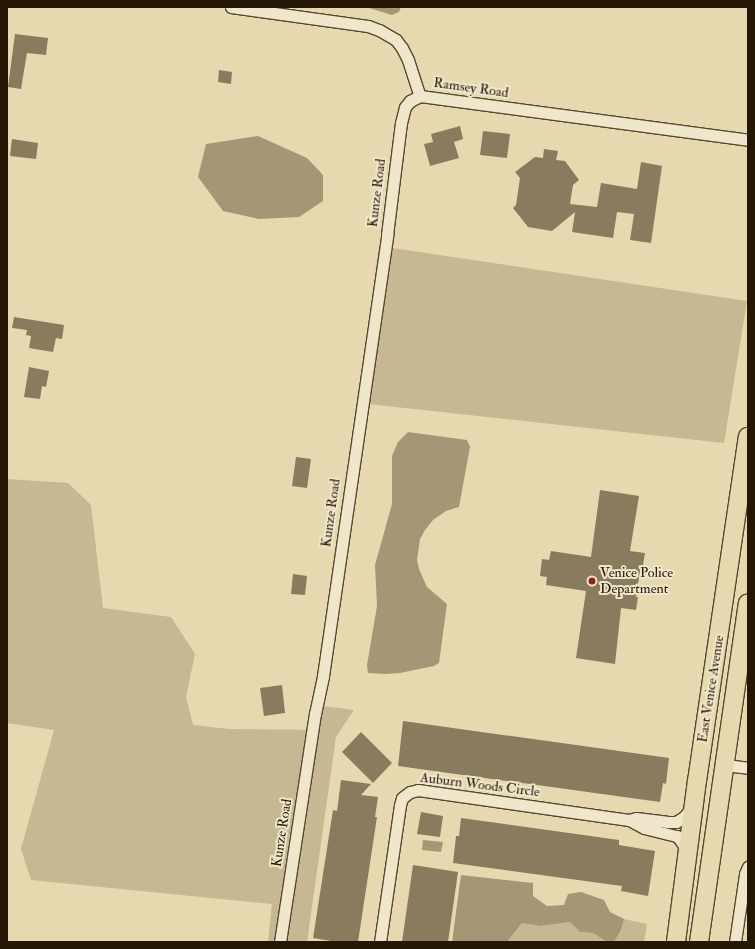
<!DOCTYPE html>
<html>
<head>
<meta charset="utf-8">
<style>
  body { margin:0 }
  #map { position:relative; width:755px; height:949px; overflow:hidden; background:#e6d9af; font-family:"IM FELL Double Pica",serif }
  div>[style] { position:absolute }
  .green>* { inset:0; background:#c5b892 }
  .water>* { inset:0; background:#a49776 }
  .building>* { inset:0; background:#897c5e }
  .roads { filter:drop-shadow(1px 0 #554830) drop-shadow(-1px 0 #554830) drop-shadow(0 1px #554830) drop-shadow(0 -1px #554830) }
  .minor>* { height:11px; margin:-5.5px; padding:0 5.5px; transform-origin:5.5px; border-radius:5.5px; background:#efe6cb }
  .primary>* { height:18px; margin:-9px; padding:0 9px; transform-origin:9px; border-radius:9px; background:#e6d9af }
  .dots>* { width:11px; height:11px; translate:-50% -50%; box-sizing:border-box; border:2px solid #efe6cb; border-radius:50% }
  span { translate:-50% -50%; white-space:nowrap; text-align:center; line-height:1.15; -webkit-text-stroke:4px #efe6cb; paint-order:stroke }
  .street-label { font-size:14px; color:#251706 }
  .poi-label { font-size:14px; color:#251706 }
  .left { translate:0 -50%; text-align:left }
  .frame { position:absolute; inset:0; border:8px solid #251706; pointer-events:none }
</style>
</head>
<body>
<div id="map">
  <div class="green">
    <i style="clip-path:polygon(379px 246px,747px 301px,724px 443px,359px 403px)"></i>
    <i style="clip-path:polygon(7px 479px,68px 483px,91px 505px,103px 608px,171px 617px,195px 654px,186px 697px,193px 725px,229px 729px,320px 730px,323px 706px,354px 710px,336px 737px,307px 942px,268px 942px,272px 904px,31px 880px,21px 849px,54px 730px,7px 723px)"></i>
    <i style="clip-path:polygon(624px 919px,647px 924px,644px 942px,614px 942px,621px 930px)"></i>
    <i style="clip-path:polygon(570px 922px,580px 932px,593px 933px,607px 942px,507px 942px,522px 923px,540px 926px)"></i>
  </div>
  <div class="water">
    <i style="clip-path:polygon(366px 7px,401px 7px,399px 12px,392px 15px)"></i>
    <i style="clip-path:polygon(258px 136px,307px 158px,323px 175px,323px 201px,299px 217px,259px 219px,223px 211px,198px 177px,206px 144px)"></i>
    <i style="clip-path:polygon(408px 432px,467px 440px,470px 447px,459px 507px,446px 511px,433px 520px,425px 530px,420px 539px,417px 560px,419px 569px,427px 587px,447px 604px,439px 663px,434px 666px,400px 673px,385px 674px,368px 673px,367px 665px,377px 606px,375px 565px,392px 504px,392px 456px,398px 442px)"></i>
    <i style="clip-path:polygon(423px 840px,443px 842px,441px 852px,422px 850px)"></i>
    <i style="clip-path:polygon(461px 875px,533px 883px,533px 896px,547px 906px,564px 905px,568px 894px,581px 892px,604px 900px,610px 912px,624px 919px,621px 930px,614px 942px,607px 942px,593px 933px,580px 932px,570px 922px,540px 926px,522px 923px,507px 942px,452px 942px)"></i>
  </div>
  <div class="building">
    <i style="clip-path:polygon(15px 34px,48px 38px,46px 55px,27px 53px,21px 89px,8px 87px)"></i>
    <i style="clip-path:polygon(219px 70px,232px 72px,231px 84px,218px 82px)"></i>
    <i style="clip-path:polygon(460px 126px,463px 139px,454px 142px,459px 158px,430px 166px,424px 144px,433px 142px,431px 134px)"></i>
    <i style="clip-path:polygon(483px 131px,510px 134px,507px 158px,480px 155px)"></i>
    <i style="clip-path:polygon(12px 139px,38px 143px,36px 159px,10px 156px)"></i>
    <i style="clip-path:polygon(544px 149px,558px 151px,556px 160px,565px 161px,579px 180px,573px 185px,570px 204px,597px 207px,601px 183px,637px 189px,641px 162px,662px 166px,651px 243px,630px 240px,634px 214px,617px 212px,613px 238px,572px 232px,575px 212px,552px 231px,528px 227px,513px 208px,516px 205px,520px 178px,515px 172px,535px 157px,543px 158px)"></i>
    <i style="clip-path:polygon(14px 317px,64px 325px,62px 339px,56px 338px,53px 352px,29px 348px,31px 336px,26px 335px,27px 330px,12px 328px)"></i>
    <i style="clip-path:polygon(29px 367px,49px 371px,46px 387px,42px 386px,40px 399px,24px 397px)"></i>
    <i style="clip-path:polygon(296px 457px,311px 459px,307px 488px,292px 486px)"></i>
    <i style="clip-path:polygon(600px 490px,639px 496px,630px 551px,645px 553px,643px 565px,641px 565px,636px 597px,638px 597px,636px 610px,621px 608px,615px 664px,576px 658px,586px 591px,546px 585px,547px 577px,540px 576px,542px 559px,549px 560px,551px 551px,591px 557px)"></i>
    <i style="clip-path:polygon(293px 574px,307px 576px,305px 595px,291px 594px)"></i>
    <i style="clip-path:polygon(282px 685px,285px 713px,264px 716px,260px 688px)"></i>
    <i style="clip-path:polygon(403px 721px,669px 758px,666px 784px,663px 783px,660px 802px,398px 766px)"></i>
    <i style="clip-path:polygon(361px 732px,392px 763px,373px 783px,342px 752px)"></i>
    <i style="clip-path:polygon(341px 780px,371px 784px,361px 795px,378px 797px,375px 817px,377px 817px,358px 942px,337px 942px,313px 938px,333px 810px,337px 811px)"></i>
    <i style="clip-path:polygon(421px 812px,443px 816px,440px 837px,417px 834px)"></i>
    <i style="clip-path:polygon(461px 818px,619px 840px,619px 845px,655px 851px,648px 896px,621px 891px,622px 886px,453px 863px,456px 836px,459px 836px)"></i>
    <i style="clip-path:polygon(413px 865px,458px 872px,448px 942px,402px 942px)"></i>
  </div>
  <div class="roads">
    <div class="minor">
      <i style="left:231px;top:7px;width:138px;rotate:7.9deg"></i>
      <i style="left:368px;top:26px;width:12px;rotate:20deg"></i>
      <i style="left:379px;top:30px;width:20px;rotate:30deg"></i>
      <i style="left:396px;top:40px;width:10px;rotate:53deg"></i>
      <i style="left:402px;top:48px;width:13px;rotate:63deg"></i>
      <i style="left:408px;top:60px;width:38px;rotate:72deg"></i>
      <i style="left:420px;top:96px;width:331px;rotate:7.6deg"></i>
      <i style="left:725px;top:765px;width:23px;rotate:7deg"></i>
      <i style="left:629px;top:820px;width:17px;rotate:28deg"></i>
      <i style="left:644px;top:828px;width:34px;rotate:14deg"></i>
      <i style="left:677px;top:836px;width:10px;rotate:53deg"></i>
      <i style="left:683px;top:844px;width:9px;rotate:72deg"></i>
      <i style="left:280px;top:942px;width:231px;rotate:-81.3deg"></i>
      <i style="left:315px;top:714px;width:39px;rotate:-78deg"></i>
      <i style="left:323px;top:676px;width:446px;rotate:-81.7deg"></i>
      <i style="left:387px;top:235px;width:113px;rotate:-82.9deg"></i>
      <i style="left:401px;top:123px;width:16px;rotate:-76deg"></i>
      <i style="left:405px;top:107px;width:8px;rotate:-50deg"></i>
      <i style="left:410px;top:101px;width:11px;rotate:-27deg"></i>
      <i style="left:380px;top:942px;width:138px;rotate:-81.7deg"></i>
      <i style="left:400px;top:805px;width:7px;rotate:-74deg"></i>
      <i style="left:402px;top:798px;width:10px;rotate:-37deg"></i>
      <i style="left:410px;top:792px;width:8px;rotate:-14deg"></i>
      <i style="left:418px;top:790px;width:213px;rotate:8.1deg"></i>
      <i style="left:629px;top:820px;width:7px;rotate:-16deg"></i>
      <i style="left:636px;top:818px;width:31px;rotate:7deg"></i>
      <i style="left:667px;top:822px;width:9px"></i>
      <i style="left:676px;top:822px;width:9px;rotate:-32deg"></i>
      <i style="left:684px;top:817px;width:13px;rotate:-51deg"></i>
      <i style="left:735px;top:942px;width:69px;rotate:-81.6deg"></i>
      <i style="left:745px;top:874px;width:8px;rotate:-67deg"></i>
    </div>
    <div class="primary">
      <i style="left:676px;top:942px;width:162px;rotate:-82.6deg"></i>
      <i style="left:697px;top:781px;width:348px;rotate:-81.6deg"></i>
      <i style="left:699px;top:942px;width:342px;rotate:-81.8deg"></i>
    </div>
  </div>
  <div class="dots">
    <i style="left:592px;top:581px;background:#8f2418"></i>
  </div>
  <div class="street-label">
    <span style="left:471px;top:88px;rotate:8deg">Ramsey Road</span>
    <span style="left:377px;top:193px;rotate:-83deg">Kunze Road</span>
    <span style="left:331px;top:513px;rotate:-82deg">Kunze Road</span>
    <span style="left:711px;top:689px;rotate:-81deg">East Venice Avenue</span>
    <span style="left:480px;top:785px;rotate:7deg">Auburn Woods Circle</span>
    <span style="left:282px;top:833px;rotate:-81deg">Kunze Road</span>
  </div>
  <div class="poi-label">
    <span class="left" style="left:600px;top:581px">Venice Police<br>Department</span>
  </div>
  <div class="frame"></div>
</div>
</body>
</html>
